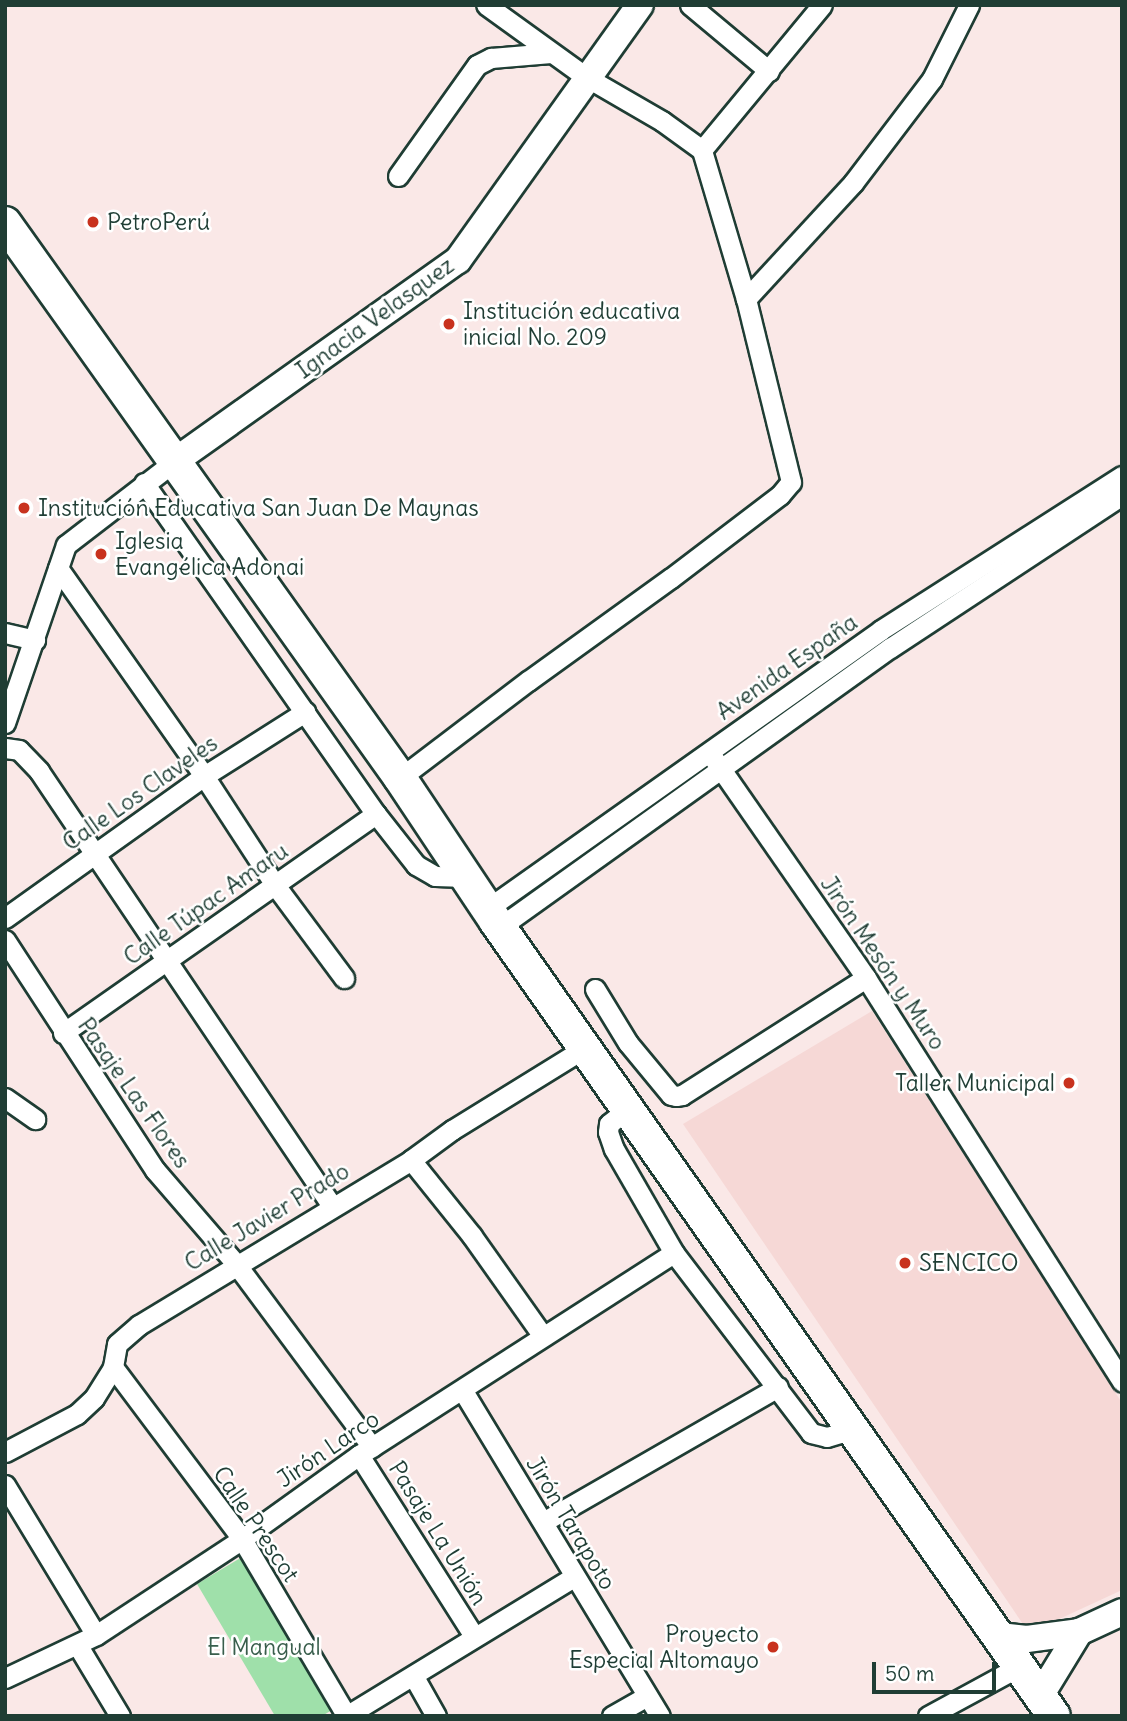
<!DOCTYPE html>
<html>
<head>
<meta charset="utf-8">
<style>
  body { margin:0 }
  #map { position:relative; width:1127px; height:1721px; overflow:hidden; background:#fae8e7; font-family:Delius,sans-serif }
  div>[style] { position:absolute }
  .built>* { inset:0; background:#f6d8d6 }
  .green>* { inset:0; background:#9fe0aa }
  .roads { filter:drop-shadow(2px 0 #1f3d34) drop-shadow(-2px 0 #1f3d34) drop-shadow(0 2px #1f3d34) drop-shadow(0 -2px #1f3d34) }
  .minor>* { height:19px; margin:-9.5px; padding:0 9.5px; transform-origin:9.5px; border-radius:9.5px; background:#fff }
  .secondary>* { height:26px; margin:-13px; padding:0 13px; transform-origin:13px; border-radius:13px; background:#fff }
  .trunk>* { height:32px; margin:-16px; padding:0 16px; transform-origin:16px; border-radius:16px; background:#fff }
  .dots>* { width:19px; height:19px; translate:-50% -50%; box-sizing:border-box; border:4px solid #fff; border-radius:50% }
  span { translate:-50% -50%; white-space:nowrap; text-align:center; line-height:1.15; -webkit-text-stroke:5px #fff; paint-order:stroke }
  .poi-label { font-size:23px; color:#1f3d34 }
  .left { translate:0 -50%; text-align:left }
  .right { translate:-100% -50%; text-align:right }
  .street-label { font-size:23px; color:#1f3d34 }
  .park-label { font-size:23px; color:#395e4c }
  .frame { position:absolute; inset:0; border:7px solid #1f3d34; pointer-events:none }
  .scale { position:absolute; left:872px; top:1662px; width:124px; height:32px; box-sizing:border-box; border:4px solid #1f3d34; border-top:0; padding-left:9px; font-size:21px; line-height:24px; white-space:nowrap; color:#1f3d34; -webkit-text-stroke:5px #fff; paint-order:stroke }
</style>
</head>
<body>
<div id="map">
  <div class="built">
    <i style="clip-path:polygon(872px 1011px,1122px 1403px,1122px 1590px,1029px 1633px,683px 1124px)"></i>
  </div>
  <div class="green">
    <i style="clip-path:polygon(242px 1557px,332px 1710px,322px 1716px,275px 1716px,197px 1584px)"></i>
  </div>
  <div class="roads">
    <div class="minor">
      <i style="left:690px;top:5px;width:103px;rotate:39.9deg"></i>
      <i style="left:702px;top:150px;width:188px;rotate:-50.4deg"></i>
      <i style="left:398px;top:176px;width:136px;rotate:-54.6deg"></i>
      <i style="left:477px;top:65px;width:16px;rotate:-27deg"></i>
      <i style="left:491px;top:58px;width:60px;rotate:-4.8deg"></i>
      <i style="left:746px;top:299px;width:158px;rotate:-47.3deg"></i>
      <i style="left:853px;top:183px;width:131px;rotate:-52.8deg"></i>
      <i style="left:932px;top:79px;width:83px;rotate:-63.4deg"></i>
      <i style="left:144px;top:483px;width:404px;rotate:55deg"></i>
      <i style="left:376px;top:814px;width:65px;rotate:51.9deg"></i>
      <i style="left:416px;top:865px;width:22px;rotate:30deg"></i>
      <i style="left:435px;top:876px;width:31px;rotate:2deg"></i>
      <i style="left:58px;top:568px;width:254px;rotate:54.9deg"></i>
      <i style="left:204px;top:776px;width:130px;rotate:56.9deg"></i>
      <i style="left:275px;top:885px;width:116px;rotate:53.4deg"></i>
      <i style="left:5px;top:633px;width:31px;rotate:13deg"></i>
      <i style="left:5px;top:723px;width:188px;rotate:-71.1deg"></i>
      <i style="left:66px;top:545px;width:138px;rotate:-37.6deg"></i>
      <i style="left:5px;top:748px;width:14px;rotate:8deg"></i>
      <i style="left:19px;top:750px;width:29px;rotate:46deg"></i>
      <i style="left:39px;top:771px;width:524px;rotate:56.04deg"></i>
      <i style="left:714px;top:759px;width:267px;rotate:55.2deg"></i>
      <i style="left:866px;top:978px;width:478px;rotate:57.6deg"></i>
      <i style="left:400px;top:778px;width:161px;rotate:-37.2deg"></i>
      <i style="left:528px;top:681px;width:176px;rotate:-35.8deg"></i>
      <i style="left:671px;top:578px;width:137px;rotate:-37.3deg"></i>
      <i style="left:780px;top:495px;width:17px;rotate:-50deg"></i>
      <i style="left:791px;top:482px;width:188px;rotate:-103.8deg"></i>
      <i style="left:746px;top:299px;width:155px;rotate:-106.5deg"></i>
      <i style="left:702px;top:150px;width:49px;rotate:-144.1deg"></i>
      <i style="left:662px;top:121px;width:88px;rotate:-149.9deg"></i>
      <i style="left:586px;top:77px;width:123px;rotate:-144.2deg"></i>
      <i style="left:487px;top:909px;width:483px;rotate:-35.3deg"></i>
      <i style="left:881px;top:630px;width:286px;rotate:-32.6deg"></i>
      <i style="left:5px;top:918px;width:244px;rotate:-35.5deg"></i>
      <i style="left:204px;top:776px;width:120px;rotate:-32.4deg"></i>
      <i style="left:500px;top:927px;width:480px;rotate:-35.6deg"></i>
      <i style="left:890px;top:648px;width:278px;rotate:-33.4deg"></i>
      <i style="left:5px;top:940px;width:275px;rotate:56.9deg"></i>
      <i style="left:155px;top:1170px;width:124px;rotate:49.2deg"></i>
      <i style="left:236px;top:1264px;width:228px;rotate:53.4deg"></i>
      <i style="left:595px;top:989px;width:63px;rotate:58.6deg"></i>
      <i style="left:628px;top:1043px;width:67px;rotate:50.4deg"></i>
      <i style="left:671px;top:1095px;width:5px;rotate:11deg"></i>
      <i style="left:676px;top:1096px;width:6px;rotate:-9deg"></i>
      <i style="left:682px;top:1095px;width:218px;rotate:-32.5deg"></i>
      <i style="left:63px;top:1033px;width:382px;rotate:-35deg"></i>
      <i style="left:5px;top:1098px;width:37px;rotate:35deg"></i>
      <i style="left:628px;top:1109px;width:24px;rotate:142deg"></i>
      <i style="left:609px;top:1124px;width:8px;rotate:97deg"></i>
      <i style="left:608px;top:1132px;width:18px;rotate:71deg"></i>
      <i style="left:614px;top:1149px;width:120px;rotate:60deg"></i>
      <i style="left:674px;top:1253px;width:226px;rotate:52.7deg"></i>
      <i style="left:811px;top:1433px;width:16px;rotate:14deg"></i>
      <i style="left:827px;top:1437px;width:27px;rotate:-17deg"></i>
      <i style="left:411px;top:1160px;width:97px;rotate:51.2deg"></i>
      <i style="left:472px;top:1236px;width:121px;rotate:54.7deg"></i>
      <i style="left:113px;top:1367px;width:215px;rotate:53.1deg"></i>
      <i style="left:242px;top:1539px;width:204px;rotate:59.4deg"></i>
      <i style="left:463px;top:1391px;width:380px;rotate:58.8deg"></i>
      <i style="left:5px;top:1452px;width:81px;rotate:-27.8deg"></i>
      <i style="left:77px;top:1414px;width:23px;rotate:-43deg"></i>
      <i style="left:94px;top:1398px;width:36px;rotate:-58deg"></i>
      <i style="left:113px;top:1367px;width:23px;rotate:-80deg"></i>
      <i style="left:117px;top:1344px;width:29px;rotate:-41deg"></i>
      <i style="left:139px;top:1325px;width:318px;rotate:-31.2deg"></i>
      <i style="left:411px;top:1160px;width:51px;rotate:-36.2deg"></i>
      <i style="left:452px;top:1130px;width:156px;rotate:-31.7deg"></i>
      <i style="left:359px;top:1455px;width:214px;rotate:57.6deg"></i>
      <i style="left:5px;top:1485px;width:175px;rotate:58.8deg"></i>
      <i style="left:543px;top:1522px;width:271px;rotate:-29.9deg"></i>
      <i style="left:78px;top:1646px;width:82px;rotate:59deg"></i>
      <i style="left:414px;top:1677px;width:45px;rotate:60.6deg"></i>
      <i style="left:5px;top:1678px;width:101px;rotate:-25.3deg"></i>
      <i style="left:96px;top:1635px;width:175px;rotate:-33.3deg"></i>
      <i style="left:242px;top:1539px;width:144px;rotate:-35.7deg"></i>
      <i style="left:359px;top:1455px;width:374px;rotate:-32.7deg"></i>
      <i style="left:346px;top:1716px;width:267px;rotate:-31.4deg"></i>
      <i style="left:612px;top:1716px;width:40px;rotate:-29.7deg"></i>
      <i style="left:928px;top:1716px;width:105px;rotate:-28.5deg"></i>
    </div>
    <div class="secondary">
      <i style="left:175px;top:461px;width:347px;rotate:-35.4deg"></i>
      <i style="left:458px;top:260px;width:313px;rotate:-54.5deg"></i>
      <i style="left:999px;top:1636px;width:28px;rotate:6deg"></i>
      <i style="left:1027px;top:1639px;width:52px;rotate:-7.7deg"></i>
      <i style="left:1079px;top:1632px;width:47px;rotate:-24.9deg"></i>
      <i style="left:1040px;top:1696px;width:75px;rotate:-58.6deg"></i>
    </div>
    <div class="trunk">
      <i style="left:5px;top:223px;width:681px;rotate:54.56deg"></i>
      <i style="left:400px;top:778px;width:173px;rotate:56.3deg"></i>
      <i style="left:496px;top:922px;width:970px;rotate:54.9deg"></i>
    </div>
  </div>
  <div class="dots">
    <i style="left:93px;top:222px;background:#c8321e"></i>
    <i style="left:449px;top:324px;background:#c8321e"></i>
    <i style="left:24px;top:508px;background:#c8321e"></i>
    <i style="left:101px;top:554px;background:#c8321e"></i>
    <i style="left:1069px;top:1083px;background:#c8321e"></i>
    <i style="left:905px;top:1263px;background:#c8321e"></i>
    <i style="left:773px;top:1647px;background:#c8321e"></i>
  </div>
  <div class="poi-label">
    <span class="left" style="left:107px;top:222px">PetroPerú</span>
    <span class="left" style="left:463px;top:324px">Institución educativa<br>inicial No. 209</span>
    <span class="left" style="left:38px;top:508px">Institución Educativa San Juan De Maynas</span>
    <span class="left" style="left:115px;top:554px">Iglesia<br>Evangélica Adonai</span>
    <span class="right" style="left:1055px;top:1083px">Taller Municipal</span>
    <span class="left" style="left:919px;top:1263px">SENCICO</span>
    <span class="right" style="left:759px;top:1647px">Proyecto<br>Especial Altomayo</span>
  </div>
  <div class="street-label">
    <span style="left:375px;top:318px;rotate:-36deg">Ignacia Velasquez</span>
    <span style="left:787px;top:667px;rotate:-35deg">Avenida España</span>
    <span style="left:140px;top:793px;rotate:-35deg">Calle Los Claveles</span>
    <span style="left:206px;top:904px;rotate:-35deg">Calle Túpac Amaru</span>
    <span style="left:883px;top:963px;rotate:56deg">Jirón Mesón y Muro</span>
    <span style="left:134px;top:1093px;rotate:55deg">Pasaje Las Flores</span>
    <span style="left:267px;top:1217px;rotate:-31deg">Calle Javier Prado</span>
    <span style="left:328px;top:1449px;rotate:-34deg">Jirón Larco</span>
    <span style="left:571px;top:1523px;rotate:59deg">Jirón Tarapoto</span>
    <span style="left:256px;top:1524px;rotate:56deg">Calle Prescot</span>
    <span style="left:438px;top:1533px;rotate:58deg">Pasaje La Unión</span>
  </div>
  <div class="park-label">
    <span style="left:264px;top:1647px">El Mangual</span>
  </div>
  <div class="frame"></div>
  <div class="scale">50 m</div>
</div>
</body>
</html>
